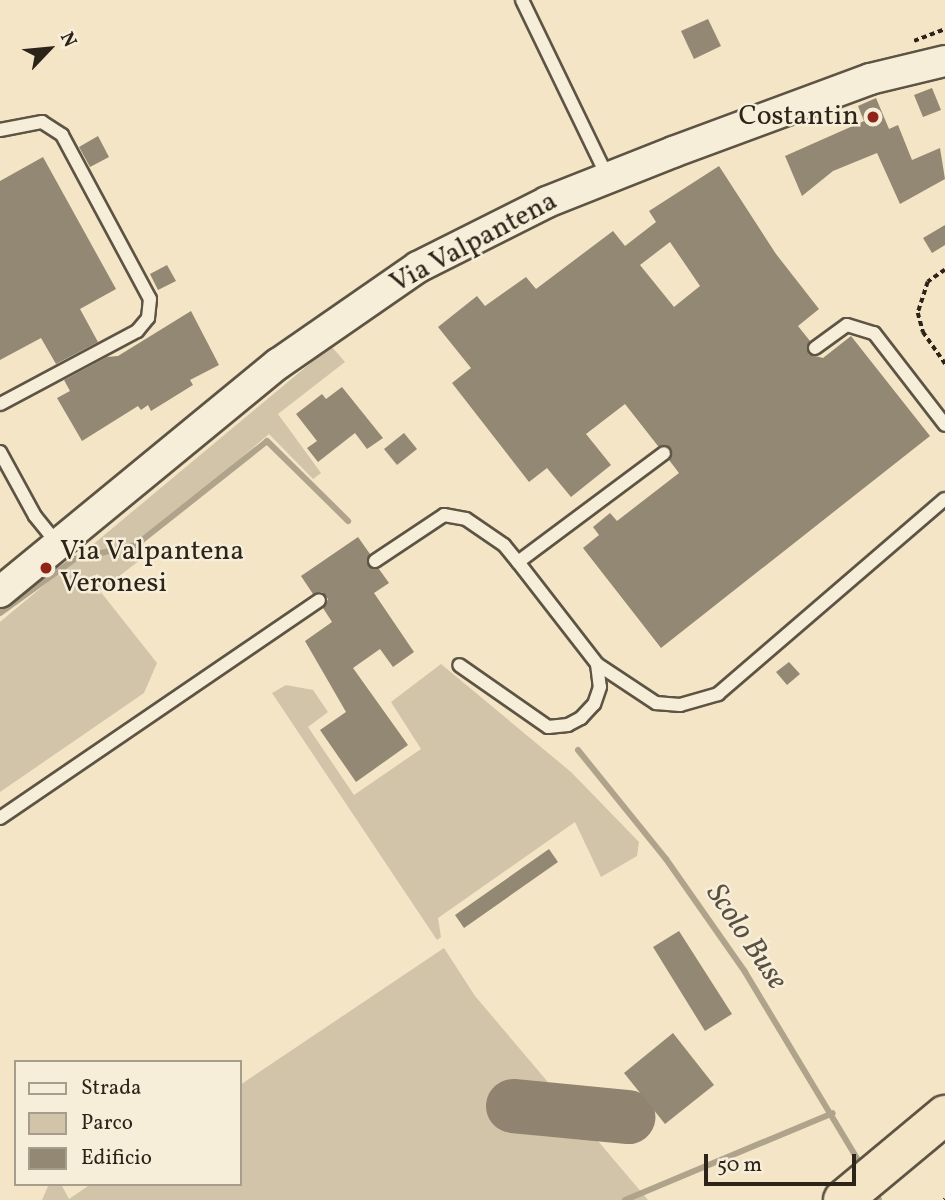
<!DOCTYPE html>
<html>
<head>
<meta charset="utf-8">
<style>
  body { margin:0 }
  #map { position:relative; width:945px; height:1200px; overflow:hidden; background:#f3e5c6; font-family:Vollkorn,serif }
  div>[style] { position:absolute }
  .green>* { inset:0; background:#d1c4a9 }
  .stream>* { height:6px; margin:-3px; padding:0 3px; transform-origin:3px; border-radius:3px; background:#afa38b }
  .taxiway>* { height:54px; margin:-27px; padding:0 27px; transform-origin:27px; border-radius:27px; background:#908470 }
  .building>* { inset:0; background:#938873 }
  .path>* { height:3.5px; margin-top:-1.75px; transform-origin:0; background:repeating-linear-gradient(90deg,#2c2319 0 5px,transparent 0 8.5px) }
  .roads { filter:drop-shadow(2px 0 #5e5444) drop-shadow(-2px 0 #5e5444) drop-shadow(0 2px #5e5444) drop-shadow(0 -2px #5e5444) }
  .service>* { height:12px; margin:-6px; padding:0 6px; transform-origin:6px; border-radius:6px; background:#f7eeda }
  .tertiary>* { height:30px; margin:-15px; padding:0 15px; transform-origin:15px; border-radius:15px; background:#f7eeda }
  .trunk>* { height:38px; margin:-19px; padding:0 19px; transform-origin:19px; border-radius:19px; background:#f3e5c6 }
  .dots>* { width:19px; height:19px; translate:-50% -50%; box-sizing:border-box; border:4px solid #f7eeda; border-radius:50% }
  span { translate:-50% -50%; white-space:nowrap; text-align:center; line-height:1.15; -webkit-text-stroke:5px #f7eeda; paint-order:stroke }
  .poi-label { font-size:28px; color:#2c2319 }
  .right { translate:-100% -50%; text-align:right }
  .left { translate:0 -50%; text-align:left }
  .street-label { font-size:28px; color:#2c2319 }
  .water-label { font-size:30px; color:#5a5041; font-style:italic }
  .legend { position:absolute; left:14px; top:1060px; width:228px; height:126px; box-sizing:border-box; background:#f7eeda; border:2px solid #a69d8d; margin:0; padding:9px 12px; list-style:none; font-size:21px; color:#2c2319 }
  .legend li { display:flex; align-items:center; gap:14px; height:35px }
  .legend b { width:35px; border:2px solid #a69d8d }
  .north { position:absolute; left:14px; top:14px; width:70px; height:70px; -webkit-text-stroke:5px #f7eeda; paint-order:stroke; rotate:64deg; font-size:19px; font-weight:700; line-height:28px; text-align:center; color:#2c2319 }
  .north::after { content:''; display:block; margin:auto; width:24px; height:32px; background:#2c2319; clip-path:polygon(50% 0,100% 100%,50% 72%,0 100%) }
  .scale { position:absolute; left:704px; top:1154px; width:152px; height:32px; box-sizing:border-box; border:4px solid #2c2319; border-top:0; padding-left:9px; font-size:21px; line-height:24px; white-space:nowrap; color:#2c2319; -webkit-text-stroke:5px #f7eeda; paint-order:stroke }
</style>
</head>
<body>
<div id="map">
  <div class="green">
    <i style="clip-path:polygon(331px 346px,345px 362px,278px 414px,321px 473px,313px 479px,269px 434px,145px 540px,140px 560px,100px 591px,157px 663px,144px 693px,0 792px,0 622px)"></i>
    <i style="clip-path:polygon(441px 664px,571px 772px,639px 842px,637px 856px,601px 877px,575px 822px,438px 918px,441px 937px,437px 940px,272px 693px,286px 685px,313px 690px,328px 712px,308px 727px,354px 795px,421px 749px,391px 702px)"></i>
    <i style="clip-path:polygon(444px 948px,475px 996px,648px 1200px,42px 1200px,49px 1184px,61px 1184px,69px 1199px,91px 1184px,240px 1184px,240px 1085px)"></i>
  </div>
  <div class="stream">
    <i style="left:0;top:613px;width:92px;rotate:-35.8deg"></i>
    <i style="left:75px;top:559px;width:63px;rotate:-12.9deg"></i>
    <i style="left:136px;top:545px;width:167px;rotate:-38.4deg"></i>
    <i style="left:267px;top:441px;width:114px;rotate:44.6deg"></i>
    <i style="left:578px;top:750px;width:140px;rotate:51.1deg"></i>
    <i style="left:666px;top:859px;width:138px;rotate:55deg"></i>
    <i style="left:745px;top:972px;width:222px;rotate:59deg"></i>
    <i style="left:878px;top:1197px;width:3px;rotate:72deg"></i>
    <i style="left:625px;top:1200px;width:225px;rotate:-22.7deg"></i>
  </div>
  <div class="taxiway">
    <i style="left:513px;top:1106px;width:116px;rotate:5.5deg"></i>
  </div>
  <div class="building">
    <i style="clip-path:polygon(708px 19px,721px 46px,694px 59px,681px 31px)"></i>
    <i style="clip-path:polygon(932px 88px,941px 110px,923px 117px,914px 95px)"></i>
    <i style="clip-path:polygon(876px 98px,889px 129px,898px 125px,912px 160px,940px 148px,945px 179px,900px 204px,877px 153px,833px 171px,802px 196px,785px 156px,864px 121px,858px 106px)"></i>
    <i style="clip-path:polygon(98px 136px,109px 157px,90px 167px,79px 147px)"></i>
    <i style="clip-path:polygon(43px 157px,116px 289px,80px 309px,98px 342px,56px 364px,41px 338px,0 360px,0 181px)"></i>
    <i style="clip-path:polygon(evenodd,719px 166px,776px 254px,819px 309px,798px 326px,810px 341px,808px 354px,823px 358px,851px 336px,930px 436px,661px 648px,583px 548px,599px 535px,593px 527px,610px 513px,617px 521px,679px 473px,669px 460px,671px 448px,658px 446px,625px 404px,586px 434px,611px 465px,571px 497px,547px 468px,529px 482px,452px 383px,471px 368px,438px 327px,477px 296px,485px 306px,526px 277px,536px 289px,613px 231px,625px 246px,656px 222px,649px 211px,719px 166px,670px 242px,700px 286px,674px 307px,640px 265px,670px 242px)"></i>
    <i style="clip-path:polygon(945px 225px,945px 245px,932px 253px,923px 238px)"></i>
    <i style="clip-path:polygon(167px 265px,176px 281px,158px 290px,150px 274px)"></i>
    <i style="clip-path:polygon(191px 311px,219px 365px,190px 380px,193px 385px,151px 411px,148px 405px,141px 410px,138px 406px,82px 441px,57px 398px,70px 391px,64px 380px,107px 357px,118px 356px)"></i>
    <i style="clip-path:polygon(342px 387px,383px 438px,367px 449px,355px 433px,318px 462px,307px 448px,317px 441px,296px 414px,322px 394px,326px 399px)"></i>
    <i style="clip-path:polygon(404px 433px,417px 449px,397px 465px,384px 449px)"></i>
    <i style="clip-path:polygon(358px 537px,370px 554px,368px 566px,379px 569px,389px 583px,374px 593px,414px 652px,393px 667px,380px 649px,353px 668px,408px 745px,356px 782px,320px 730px,346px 712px,305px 641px,332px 622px,323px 608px,328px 599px,322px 592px,313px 594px,301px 576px)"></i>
    <i style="clip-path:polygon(789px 662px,800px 674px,787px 685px,776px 672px)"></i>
    <i style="clip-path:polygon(549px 849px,558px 862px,464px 928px,455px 915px)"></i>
    <i style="clip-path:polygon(679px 931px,732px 1014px,705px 1031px,653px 947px)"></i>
    <i style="clip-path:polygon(673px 1033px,714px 1085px,665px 1124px,624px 1073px)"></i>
  </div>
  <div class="path">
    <i style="left:914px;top:41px;width:33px;rotate:-21deg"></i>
    <i style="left:945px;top:270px;width:21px;rotate:145deg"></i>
    <i style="left:928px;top:282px;width:33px;rotate:108deg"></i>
    <i style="left:918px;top:313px;width:20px;rotate:75deg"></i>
    <i style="left:923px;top:332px;width:39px;rotate:55deg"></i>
    <i style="left:944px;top:1200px;width:1px;rotate:-45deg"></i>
  </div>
  <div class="roads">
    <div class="service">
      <i style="left:522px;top:0;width:198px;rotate:64.2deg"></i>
      <i style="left:0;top:130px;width:43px;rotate:-10.8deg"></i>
      <i style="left:42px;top:122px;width:24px;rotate:33deg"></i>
      <i style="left:62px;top:135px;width:186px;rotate:61.8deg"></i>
      <i style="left:150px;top:299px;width:19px;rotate:96deg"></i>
      <i style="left:148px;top:318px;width:17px;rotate:130deg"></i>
      <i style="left:137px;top:331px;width:155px;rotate:151.9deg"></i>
      <i style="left:815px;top:348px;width:39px;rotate:-36deg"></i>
      <i style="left:847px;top:325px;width:28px;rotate:17deg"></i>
      <i style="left:874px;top:333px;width:116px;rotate:52.3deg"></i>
      <i style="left:0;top:452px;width:73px;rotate:61.3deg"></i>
      <i style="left:35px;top:516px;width:35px;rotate:51deg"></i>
      <i style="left:375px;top:561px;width:83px;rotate:-33.7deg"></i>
      <i style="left:444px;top:515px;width:22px;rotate:10deg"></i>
      <i style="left:466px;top:519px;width:46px;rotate:34.4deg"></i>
      <i style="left:504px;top:545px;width:22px;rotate:51deg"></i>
      <i style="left:518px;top:562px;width:129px;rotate:52.2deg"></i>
      <i style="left:597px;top:664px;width:23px;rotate:83deg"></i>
      <i style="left:600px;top:687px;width:18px;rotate:109deg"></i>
      <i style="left:594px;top:704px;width:19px;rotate:133deg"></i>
      <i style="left:581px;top:718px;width:15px;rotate:152deg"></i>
      <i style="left:568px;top:725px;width:20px;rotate:174deg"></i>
      <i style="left:548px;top:727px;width:108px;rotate:-145.1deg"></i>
      <i style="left:518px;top:562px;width:182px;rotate:-36.7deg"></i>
      <i style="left:597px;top:664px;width:71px;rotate:33.5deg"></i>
      <i style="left:656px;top:703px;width:24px;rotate:5deg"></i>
      <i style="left:680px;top:705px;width:40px;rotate:-16deg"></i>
      <i style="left:718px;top:694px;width:299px;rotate:-40.7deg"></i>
      <i style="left:0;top:818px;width:386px;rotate:-34.3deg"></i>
    </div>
    <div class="tertiary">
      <i style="left:0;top:592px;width:360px;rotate:-39.4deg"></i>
      <i style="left:278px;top:364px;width:170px;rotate:-34.7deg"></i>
      <i style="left:418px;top:267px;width:144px;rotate:-26.7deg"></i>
      <i style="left:547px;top:202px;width:136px;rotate:-21.6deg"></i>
      <i style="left:673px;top:152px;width:210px;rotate:-20.3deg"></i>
      <i style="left:870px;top:79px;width:77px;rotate:-13.5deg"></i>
    </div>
    <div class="trunk">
      <i style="left:843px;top:1200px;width:133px;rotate:-39.8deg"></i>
    </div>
  </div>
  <div class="dots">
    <i style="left:873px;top:117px;background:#8f2418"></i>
    <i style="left:46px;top:568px;background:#8f2418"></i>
  </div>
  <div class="poi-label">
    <span class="right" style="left:859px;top:117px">Costantin</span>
    <span class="left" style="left:60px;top:568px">Via Valpantena<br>Veronesi</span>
  </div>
  <div class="street-label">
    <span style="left:474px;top:243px;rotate:-28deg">Via Valpantena</span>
  </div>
  <div class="water-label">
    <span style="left:746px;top:937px;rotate:56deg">Scolo Buse</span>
  </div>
  <ul class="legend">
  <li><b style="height:9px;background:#f7eeda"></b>Strada</li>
  <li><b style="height:19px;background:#d1c4a9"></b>Parco</li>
  <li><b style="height:19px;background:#938873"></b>Edificio</li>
  </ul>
  <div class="north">N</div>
  <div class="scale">50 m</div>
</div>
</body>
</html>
